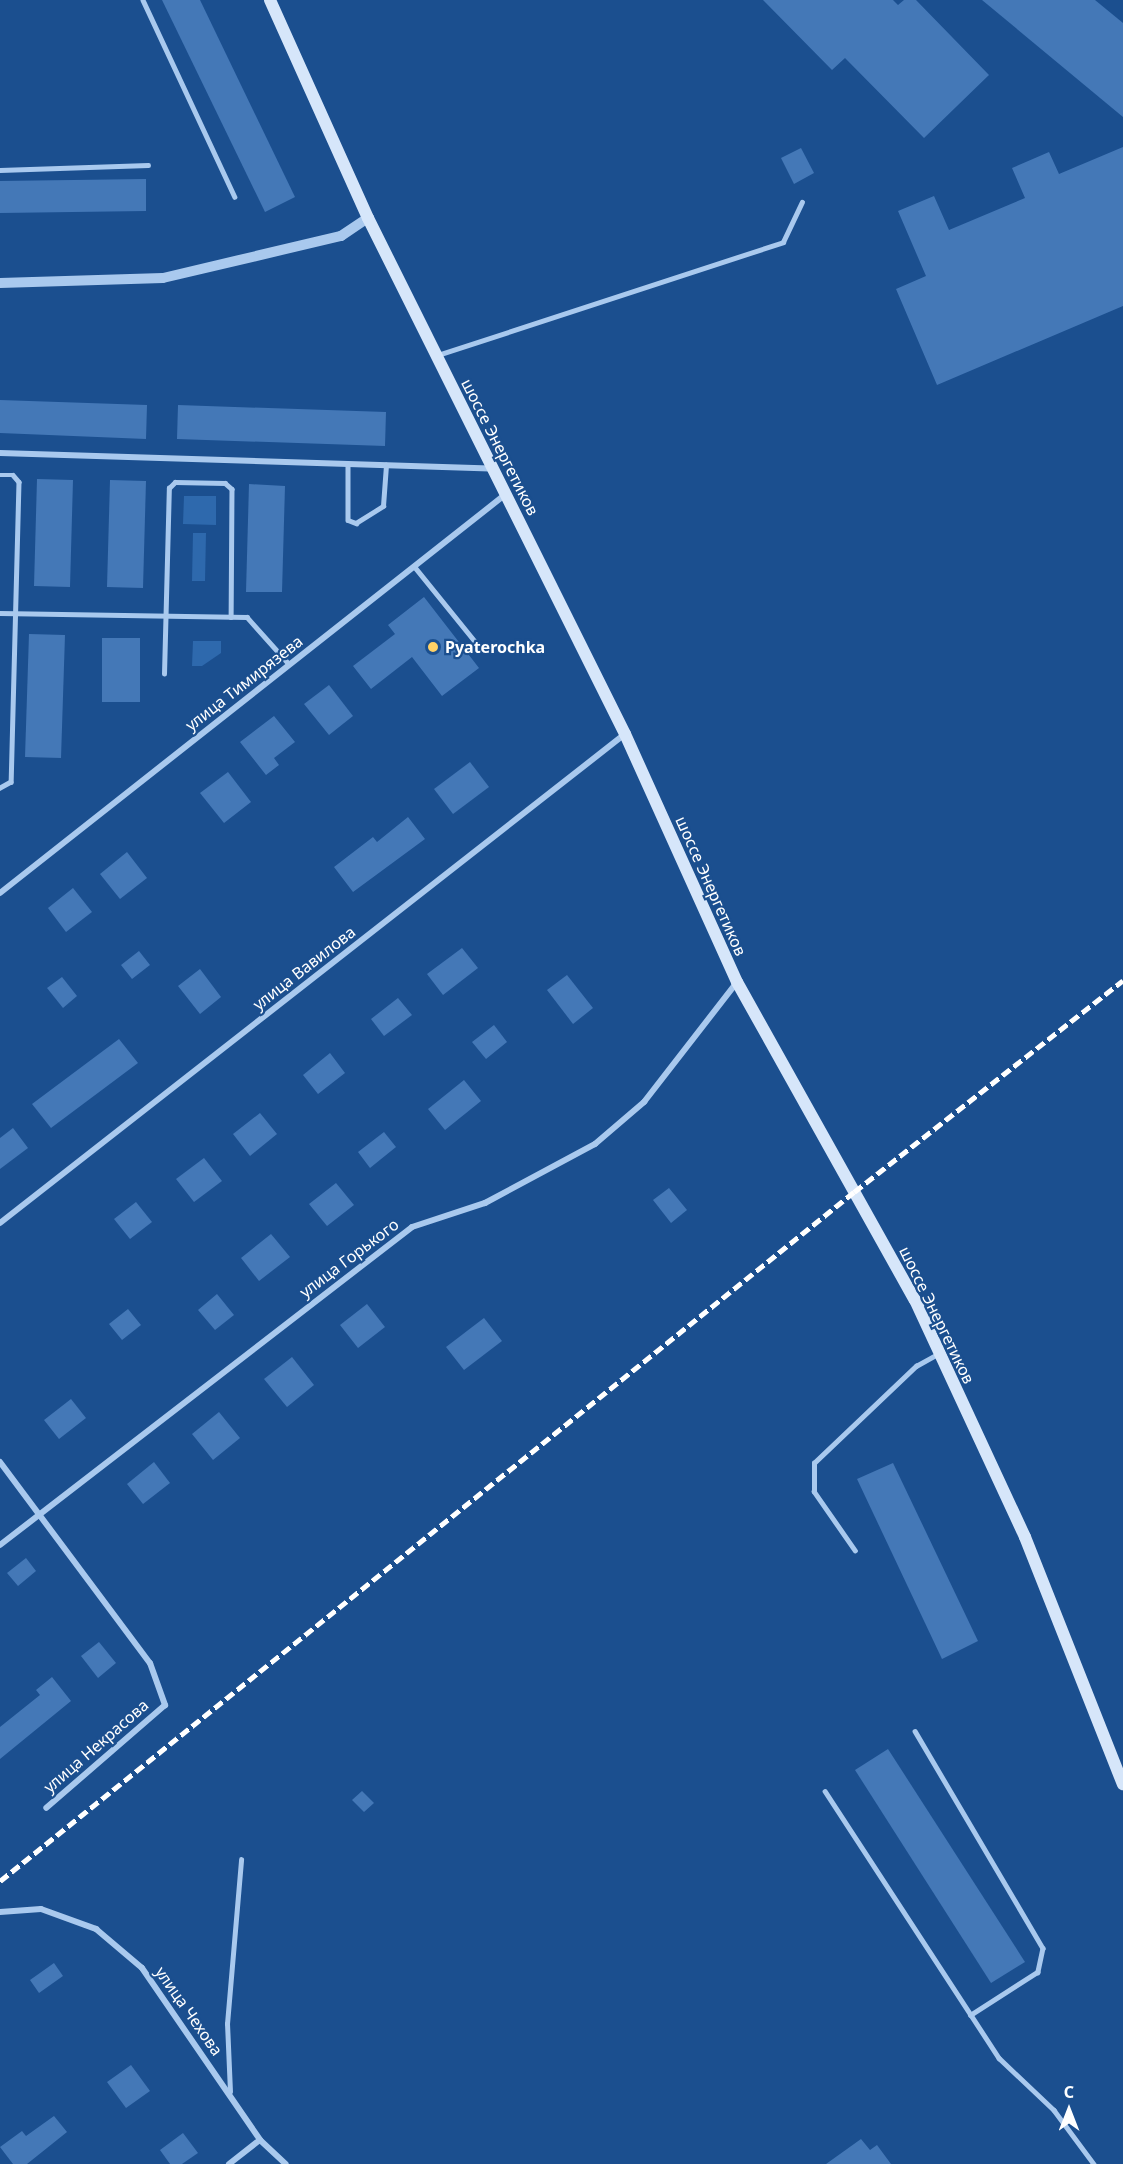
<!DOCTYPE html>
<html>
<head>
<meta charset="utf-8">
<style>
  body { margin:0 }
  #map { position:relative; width:1123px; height:2164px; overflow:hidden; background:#1b4f8f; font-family:"Noto Sans",sans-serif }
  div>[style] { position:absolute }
  .green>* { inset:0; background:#2e69ad }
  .building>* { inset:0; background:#4478b7 }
  .service>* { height:4.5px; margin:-2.25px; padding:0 2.25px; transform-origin:2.25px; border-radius:2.25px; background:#a9c9ee }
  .minor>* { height:6px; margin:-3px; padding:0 3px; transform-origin:3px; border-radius:3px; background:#a9c9ee }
  .tertiary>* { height:10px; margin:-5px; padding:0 5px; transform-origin:5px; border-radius:5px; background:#a9c9ee }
  .secondary>* { height:12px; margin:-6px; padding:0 6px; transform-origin:6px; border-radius:6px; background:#d6e6fa }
  .rail>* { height:4.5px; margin-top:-2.25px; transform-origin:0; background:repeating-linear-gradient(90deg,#fff 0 10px,transparent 0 14.5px) }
  .dots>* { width:16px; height:16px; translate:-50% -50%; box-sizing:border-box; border:3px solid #1b4f8f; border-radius:50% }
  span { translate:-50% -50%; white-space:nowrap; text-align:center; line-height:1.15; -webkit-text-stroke:4.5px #1b4f8f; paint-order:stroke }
  .street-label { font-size:16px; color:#fff }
  .poi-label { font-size:16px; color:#fff; font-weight:700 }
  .left { translate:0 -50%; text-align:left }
  .north { position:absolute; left:1039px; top:2080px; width:60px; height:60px; -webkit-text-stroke:4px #1b4f8f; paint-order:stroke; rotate:0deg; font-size:16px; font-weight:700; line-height:24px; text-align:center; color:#fff }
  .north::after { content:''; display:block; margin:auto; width:21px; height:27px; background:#fff; clip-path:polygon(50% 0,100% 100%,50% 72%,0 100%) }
</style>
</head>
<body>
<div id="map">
  <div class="green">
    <i style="clip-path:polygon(184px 496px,216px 496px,216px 525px,183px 524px)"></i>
    <i style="clip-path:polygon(193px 533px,206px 533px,205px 581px,192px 581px)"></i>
    <i style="clip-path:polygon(193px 641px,221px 641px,221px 653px,202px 666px,192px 666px)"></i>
  </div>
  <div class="building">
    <i style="clip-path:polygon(162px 0,200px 0,295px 197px,265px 212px)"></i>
    <i style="clip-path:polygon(763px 0,893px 0,898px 5px,904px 0,916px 0,989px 75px,924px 138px,845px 58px,832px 70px)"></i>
    <i style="clip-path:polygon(982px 0,1095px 0,1123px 23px,1123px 117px)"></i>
    <i style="clip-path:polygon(1123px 147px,1123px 306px,937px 385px,896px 289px,926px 276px,898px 211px,934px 196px,949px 230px,1025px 198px,1012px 168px,1049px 152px,1059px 174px)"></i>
    <i style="clip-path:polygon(801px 148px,814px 173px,794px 184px,781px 158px)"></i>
    <i style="clip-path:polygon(146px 179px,146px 211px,0 213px,0 181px)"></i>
    <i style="clip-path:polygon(0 400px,147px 405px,146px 439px,0 433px)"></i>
    <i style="clip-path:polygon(178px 405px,386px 412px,385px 446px,177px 439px)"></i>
    <i style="clip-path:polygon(37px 479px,73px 480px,70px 587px,34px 586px)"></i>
    <i style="clip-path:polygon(110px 480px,146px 481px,143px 588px,107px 587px)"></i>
    <i style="clip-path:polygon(249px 484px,285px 486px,282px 592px,246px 592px)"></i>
    <i style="clip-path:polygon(424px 597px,479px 668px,442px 696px,412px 657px,371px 689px,353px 666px,395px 634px,388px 625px)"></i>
    <i style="clip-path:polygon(29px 634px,65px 635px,61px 758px,25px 757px)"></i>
    <i style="clip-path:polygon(102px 638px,140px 638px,140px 702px,102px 702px)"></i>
    <i style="clip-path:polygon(329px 685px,353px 716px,329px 735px,304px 704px)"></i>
    <i style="clip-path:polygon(274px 716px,295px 742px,274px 758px,279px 765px,266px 775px,240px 742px)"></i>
    <i style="clip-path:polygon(470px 762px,489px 787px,453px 814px,434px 789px)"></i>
    <i style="clip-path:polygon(228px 772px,251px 802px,224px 823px,200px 793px)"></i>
    <i style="clip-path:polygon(408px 817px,425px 839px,353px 892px,334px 867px,373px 837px,377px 842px)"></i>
    <i style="clip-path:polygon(127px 852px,147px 878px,120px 899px,100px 874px)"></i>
    <i style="clip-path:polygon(73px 888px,92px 912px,66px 932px,48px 908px)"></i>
    <i style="clip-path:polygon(462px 948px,478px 968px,443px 995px,427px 974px)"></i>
    <i style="clip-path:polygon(139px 951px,150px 965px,132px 979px,121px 965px)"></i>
    <i style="clip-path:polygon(200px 969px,221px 997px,200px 1014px,178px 986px)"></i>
    <i style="clip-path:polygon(567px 975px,593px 1008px,573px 1024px,547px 990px)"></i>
    <i style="clip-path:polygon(62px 977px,77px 996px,63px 1008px,47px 988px)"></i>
    <i style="clip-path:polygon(398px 998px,412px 1015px,384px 1036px,371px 1019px)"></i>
    <i style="clip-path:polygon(494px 1025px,507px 1042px,486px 1059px,472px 1042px)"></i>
    <i style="clip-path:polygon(119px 1039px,138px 1063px,51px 1128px,32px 1104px)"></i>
    <i style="clip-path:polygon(330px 1053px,345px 1073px,318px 1094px,303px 1075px)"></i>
    <i style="clip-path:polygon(464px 1080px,481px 1101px,445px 1130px,428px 1109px)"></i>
    <i style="clip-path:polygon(260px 1113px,277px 1134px,250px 1156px,233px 1134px)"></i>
    <i style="clip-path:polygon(13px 1128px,28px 1148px,0 1169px,0 1138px)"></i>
    <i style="clip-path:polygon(384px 1132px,396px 1147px,370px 1168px,358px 1152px)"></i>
    <i style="clip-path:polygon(204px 1158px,222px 1181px,194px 1202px,176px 1179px)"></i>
    <i style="clip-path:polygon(336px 1183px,354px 1205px,327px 1226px,309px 1204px)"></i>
    <i style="clip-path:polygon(669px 1188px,687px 1210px,671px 1223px,653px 1200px)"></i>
    <i style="clip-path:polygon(136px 1202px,152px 1222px,130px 1239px,114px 1219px)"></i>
    <i style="clip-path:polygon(271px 1234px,290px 1257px,259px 1281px,241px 1258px)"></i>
    <i style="clip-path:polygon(217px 1294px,234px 1315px,215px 1330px,198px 1310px)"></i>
    <i style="clip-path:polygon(367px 1304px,385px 1327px,358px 1348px,340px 1325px)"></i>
    <i style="clip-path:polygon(128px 1309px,141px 1325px,122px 1340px,109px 1324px)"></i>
    <i style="clip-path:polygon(484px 1318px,502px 1341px,464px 1370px,446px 1347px)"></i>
    <i style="clip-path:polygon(292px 1357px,314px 1385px,287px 1407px,264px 1379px)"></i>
    <i style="clip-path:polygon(71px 1399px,86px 1418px,59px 1439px,44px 1420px)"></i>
    <i style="clip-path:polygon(219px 1412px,240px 1438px,213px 1460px,192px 1434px)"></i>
    <i style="clip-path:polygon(154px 1462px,170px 1483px,143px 1504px,127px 1484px)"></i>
    <i style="clip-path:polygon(893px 1463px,978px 1641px,942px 1659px,857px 1479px)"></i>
    <i style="clip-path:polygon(26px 1558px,36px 1571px,18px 1586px,7px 1573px)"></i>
    <i style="clip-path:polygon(99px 1642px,116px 1663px,98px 1678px,81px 1656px)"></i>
    <i style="clip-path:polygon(52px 1677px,71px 1701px,0 1759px,0 1727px,40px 1695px,36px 1690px)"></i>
    <i style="clip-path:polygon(888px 1749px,1025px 1962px,991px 1983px,855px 1770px)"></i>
    <i style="clip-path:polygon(362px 1791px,374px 1803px,364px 1812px,352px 1800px)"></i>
    <i style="clip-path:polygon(54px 1963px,63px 1976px,39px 1993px,30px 1980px)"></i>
    <i style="clip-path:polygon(131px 2065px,150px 2091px,126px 2108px,107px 2082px)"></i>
    <i style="clip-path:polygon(54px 2116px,67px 2132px,27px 2164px,13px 2164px,0 2147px,22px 2131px,26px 2136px)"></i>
    <i style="clip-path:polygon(183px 2133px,198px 2153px,182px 2164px,170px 2164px,160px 2150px)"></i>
    <i style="clip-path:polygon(861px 2139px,870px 2150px,877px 2145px,891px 2164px,826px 2164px)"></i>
  </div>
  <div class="service">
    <i style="left:143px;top:0;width:217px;rotate:65deg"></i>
    <i style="left:0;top:170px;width:148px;rotate:-1.9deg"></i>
    <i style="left:438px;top:355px;width:363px;rotate:-18.1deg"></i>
    <i style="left:783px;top:242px;width:44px;rotate:-64.6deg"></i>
    <i style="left:348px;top:464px;width:56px;rotate:90deg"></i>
    <i style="left:348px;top:520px;width:9px;rotate:21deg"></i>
    <i style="left:356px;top:523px;width:32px;rotate:-32deg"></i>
    <i style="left:383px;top:506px;width:41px;rotate:-85.8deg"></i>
    <i style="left:0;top:475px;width:13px"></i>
    <i style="left:13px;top:475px;width:9px;rotate:49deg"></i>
    <i style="left:19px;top:482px;width:300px;rotate:91.5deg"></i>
    <i style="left:11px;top:782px;width:13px;rotate:151deg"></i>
    <i style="left:414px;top:566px;width:108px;rotate:51deg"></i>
    <i style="left:0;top:613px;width:247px;rotate:0.9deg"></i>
    <i style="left:247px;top:617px;width:63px;rotate:48.2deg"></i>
    <i style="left:164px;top:674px;width:186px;rotate:-88.5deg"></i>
    <i style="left:169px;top:488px;width:8px;rotate:-45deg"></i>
    <i style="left:175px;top:482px;width:50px;rotate:1.1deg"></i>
    <i style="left:225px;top:483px;width:9px;rotate:41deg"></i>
    <i style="left:232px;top:489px;width:128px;rotate:90.4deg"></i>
    <i style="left:855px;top:1551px;width:72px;rotate:-124.8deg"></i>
    <i style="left:814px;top:1492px;width:29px;rotate:-90deg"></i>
    <i style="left:814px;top:1463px;width:141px;rotate:-43.6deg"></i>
    <i style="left:916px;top:1366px;width:25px;rotate:-29deg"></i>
    <i style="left:915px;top:1731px;width:252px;rotate:59.5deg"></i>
    <i style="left:1043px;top:1948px;width:25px;rotate:102deg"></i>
    <i style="left:1038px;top:1972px;width:80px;rotate:147.3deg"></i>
    <i style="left:825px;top:1791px;width:319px;rotate:56.9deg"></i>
    <i style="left:999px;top:2058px;width:76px;rotate:43.4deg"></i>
    <i style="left:1054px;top:2110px;width:67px;rotate:53.5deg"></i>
    <i style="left:230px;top:2092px;width:68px;rotate:-92.5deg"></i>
    <i style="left:227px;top:2024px;width:165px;rotate:-85.1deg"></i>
  </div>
  <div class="minor">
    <i style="left:0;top:453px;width:490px;rotate:1.8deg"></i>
    <i style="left:0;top:893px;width:644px;rotate:-38.26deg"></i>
    <i style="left:0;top:1223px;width:794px;rotate:-38.04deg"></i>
    <i style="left:0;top:1462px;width:251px;rotate:53.3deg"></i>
    <i style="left:150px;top:1663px;width:45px;rotate:70.3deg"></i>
    <i style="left:165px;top:1705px;width:157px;rotate:139.1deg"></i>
    <i style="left:0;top:1545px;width:520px;rotate:-37.66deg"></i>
    <i style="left:412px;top:1227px;width:77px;rotate:-18.2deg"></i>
    <i style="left:485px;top:1203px;width:125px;rotate:-28.2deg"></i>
    <i style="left:595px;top:1144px;width:65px;rotate:-40.6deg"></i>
    <i style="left:644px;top:1102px;width:152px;rotate:-52.2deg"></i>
    <i style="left:0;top:1912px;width:41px;rotate:-4.2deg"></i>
    <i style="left:41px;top:1909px;width:59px;rotate:20deg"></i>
    <i style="left:96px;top:1929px;width:60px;rotate:40.3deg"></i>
    <i style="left:142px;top:1968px;width:209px;rotate:55.5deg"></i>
    <i style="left:260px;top:2140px;width:35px;rotate:43deg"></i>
    <i style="left:229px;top:2164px;width:39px;rotate:-38deg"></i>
  </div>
  <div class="tertiary">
    <i style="left:0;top:283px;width:163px;rotate:-1.8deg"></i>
    <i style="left:163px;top:278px;width:183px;rotate:-13.3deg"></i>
    <i style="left:341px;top:236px;width:32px;rotate:-34deg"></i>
  </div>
  <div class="secondary">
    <i style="left:270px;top:0;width:239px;rotate:65.8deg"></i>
    <i style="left:368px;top:218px;width:576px;rotate:63.52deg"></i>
    <i style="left:625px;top:734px;width:272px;rotate:65.7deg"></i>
    <i style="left:737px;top:982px;width:364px;rotate:60.8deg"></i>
    <i style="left:915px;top:1300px;width:261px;rotate:65.1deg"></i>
    <i style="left:1025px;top:1537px;width:266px;rotate:68.4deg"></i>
  </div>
  <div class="rail">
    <i style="left:0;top:1881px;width:1097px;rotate:-38.9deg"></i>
    <i style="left:854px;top:1192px;width:342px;rotate:-38.2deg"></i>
  </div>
  <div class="dots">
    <i style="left:433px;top:647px;background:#ffd166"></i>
  </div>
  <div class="street-label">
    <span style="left:500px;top:447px;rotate:63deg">шоссе Энергетиков</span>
    <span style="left:244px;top:683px;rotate:-38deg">улица Тимирязева</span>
    <span style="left:711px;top:886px;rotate:66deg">шоссе Энергетиков</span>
    <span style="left:304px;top:968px;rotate:-38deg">улица Вавилова</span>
    <span style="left:349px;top:1258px;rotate:-37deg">улица Горького</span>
    <span style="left:937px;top:1315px;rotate:64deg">шоссе Энергетиков</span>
    <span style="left:96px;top:1746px;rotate:-41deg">улица Некрасова</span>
    <span style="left:189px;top:2011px;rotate:55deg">улица Чехова</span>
  </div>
  <div class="poi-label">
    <span class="left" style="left:445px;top:647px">Pyaterochka</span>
  </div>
  <div class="north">С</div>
</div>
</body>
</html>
